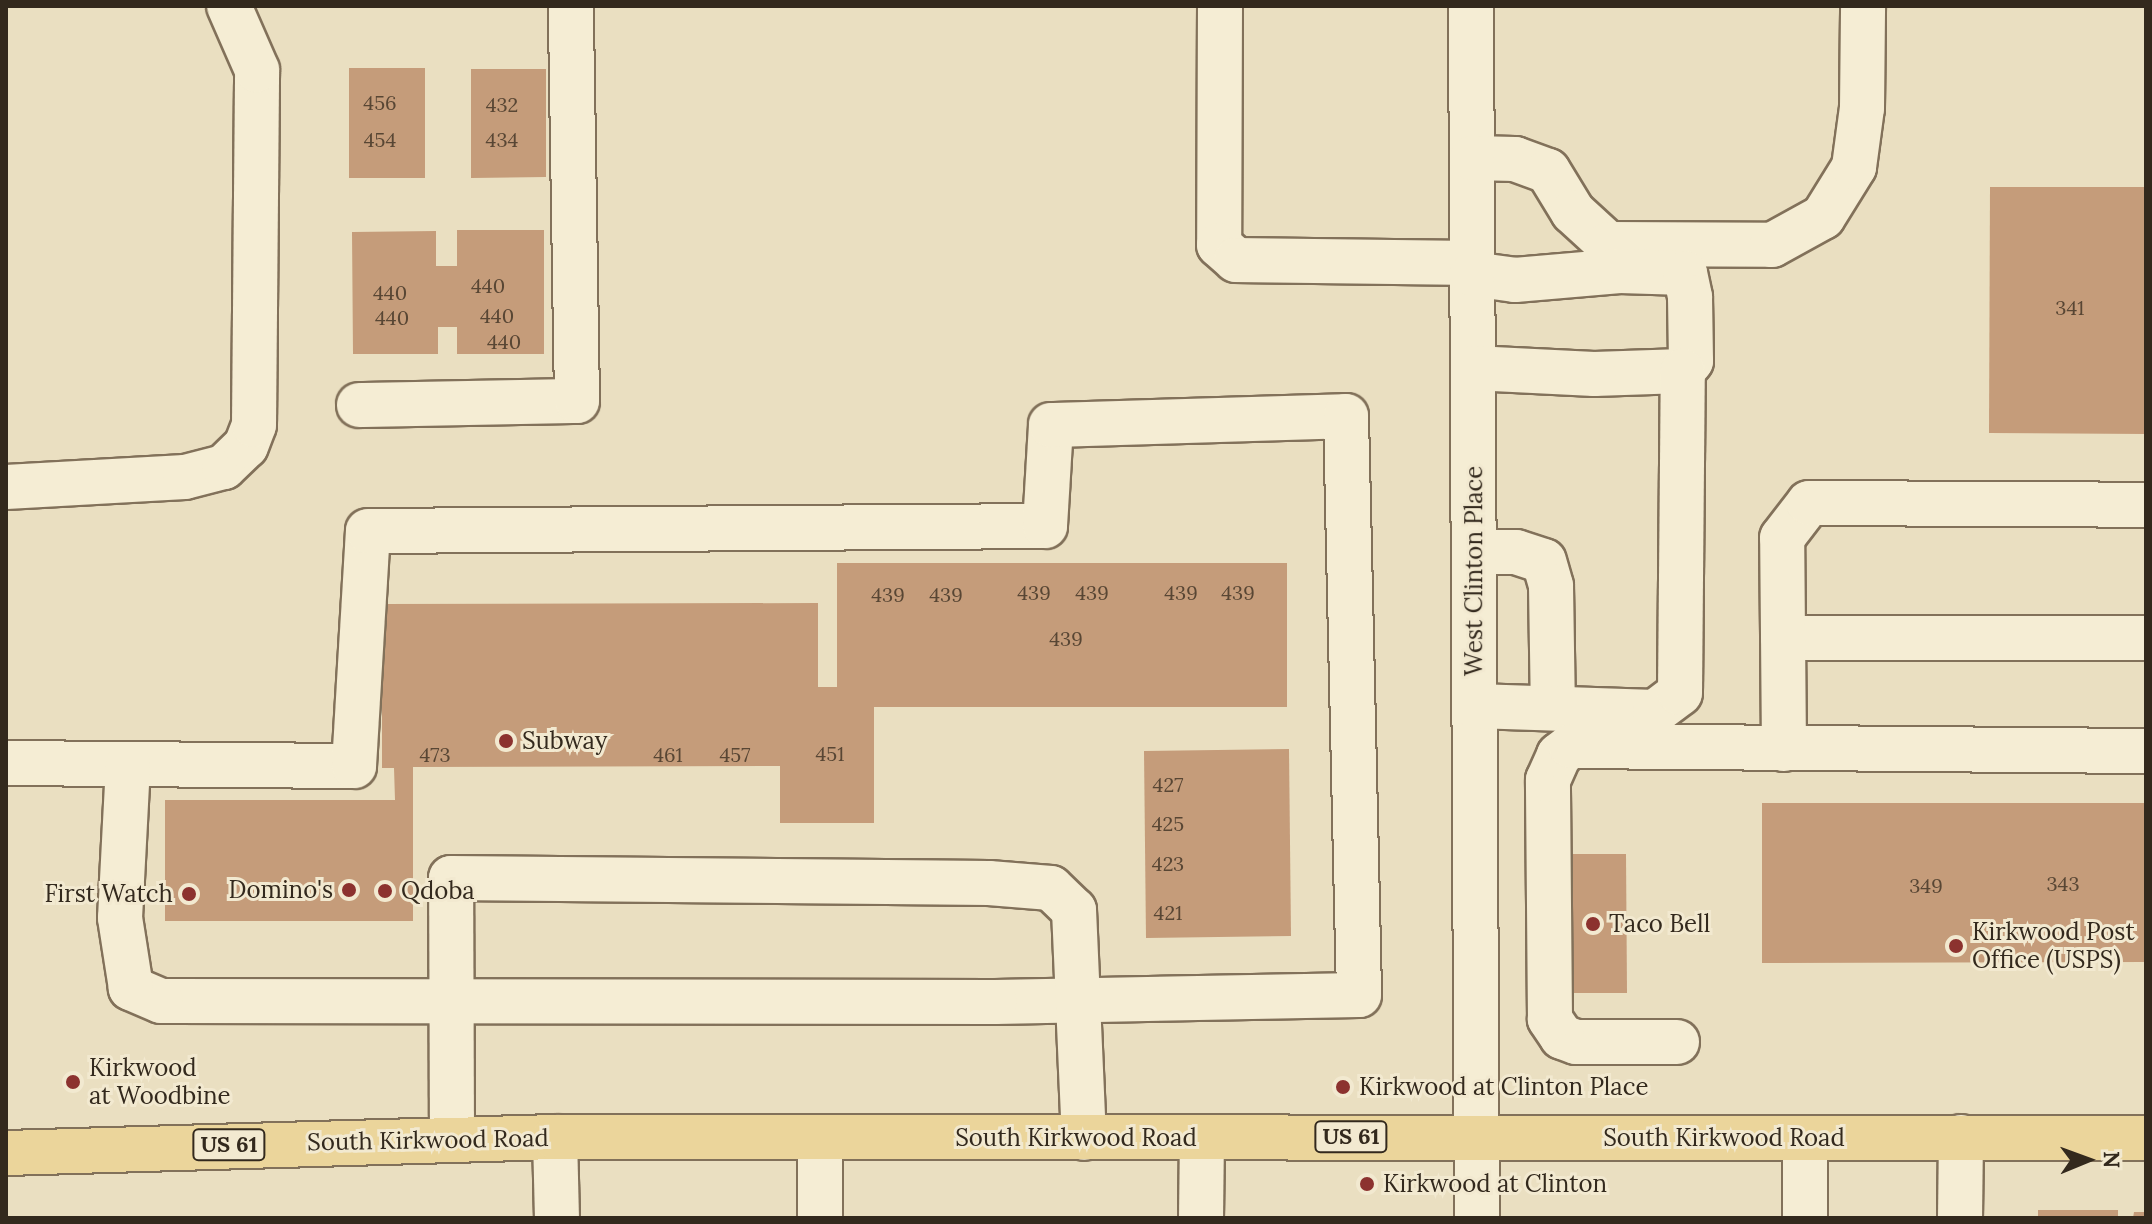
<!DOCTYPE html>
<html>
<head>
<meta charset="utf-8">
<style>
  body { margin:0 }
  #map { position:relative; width:2152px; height:1224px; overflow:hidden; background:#eadfc1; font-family:Lora,serif }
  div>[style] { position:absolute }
  .building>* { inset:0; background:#c59c7a }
  .roads { filter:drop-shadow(2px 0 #82715a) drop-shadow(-2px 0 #82715a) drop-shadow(0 2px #82715a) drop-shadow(0 -2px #82715a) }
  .minor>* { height:44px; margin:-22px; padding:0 22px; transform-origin:22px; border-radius:22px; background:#f5edd4 }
  .major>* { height:44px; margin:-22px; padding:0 22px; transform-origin:22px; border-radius:22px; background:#ebd59b }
  .dots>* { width:22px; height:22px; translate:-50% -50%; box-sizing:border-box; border:4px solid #f2e9d0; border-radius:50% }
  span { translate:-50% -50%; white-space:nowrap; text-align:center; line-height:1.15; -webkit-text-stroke:6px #f2e9d0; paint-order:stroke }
  .number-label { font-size:20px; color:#584634 }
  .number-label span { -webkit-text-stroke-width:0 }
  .shield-label span { padding:2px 6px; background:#f2e9d0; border:2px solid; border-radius:6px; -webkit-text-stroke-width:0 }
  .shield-label { font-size:22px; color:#33291d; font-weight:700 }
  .street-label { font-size:24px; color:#33291d }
  .poi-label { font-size:24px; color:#33291d }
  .left { translate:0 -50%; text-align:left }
  .right { translate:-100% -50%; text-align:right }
  .frame { position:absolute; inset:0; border:8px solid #33291d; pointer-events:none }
  .north { position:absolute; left:2048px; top:1120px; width:80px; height:80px; -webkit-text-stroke:6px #f2e9d0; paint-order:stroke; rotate:89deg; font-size:22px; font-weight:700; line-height:32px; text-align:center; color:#33291d }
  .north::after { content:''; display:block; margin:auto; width:28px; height:36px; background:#33291d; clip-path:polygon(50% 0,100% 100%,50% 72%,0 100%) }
</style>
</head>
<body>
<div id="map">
  <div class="building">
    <i style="clip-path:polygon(349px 68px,425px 68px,425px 178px,349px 178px)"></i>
    <i style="clip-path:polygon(471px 69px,546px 69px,546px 177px,471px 178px)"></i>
    <i style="clip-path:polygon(1990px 187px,2146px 187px,2146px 434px,1989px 433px)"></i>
    <i style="clip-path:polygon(457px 230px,544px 230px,544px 354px,457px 354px,457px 327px,438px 327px,438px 354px,353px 354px,352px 232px,436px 231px,436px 266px,457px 266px)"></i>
    <i style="clip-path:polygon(837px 563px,1287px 563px,1287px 707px,874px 707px,874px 823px,780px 823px,780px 766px,413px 767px,413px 921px,165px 921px,165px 800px,395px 800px,394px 768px,382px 768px,382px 604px,818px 603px,818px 687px,837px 687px)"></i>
    <i style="clip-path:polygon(1289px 749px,1291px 936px,1146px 938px,1144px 751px)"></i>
    <i style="clip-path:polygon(1762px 803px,2146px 803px,2146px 962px,1762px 963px)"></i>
    <i style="clip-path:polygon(1560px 854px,1626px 854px,1627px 993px,1561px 993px)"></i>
    <i style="clip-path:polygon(2038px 1210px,2118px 1210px,2118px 1218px,2038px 1218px)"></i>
    <i style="clip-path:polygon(2134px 1212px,2146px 1212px,2146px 1218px,2133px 1218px)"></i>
  </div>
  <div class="roads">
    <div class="minor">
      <i style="left:1220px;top:6px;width:239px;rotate:90.2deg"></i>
      <i style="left:1219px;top:245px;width:23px;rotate:41deg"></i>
      <i style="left:1236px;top:260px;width:236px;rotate:0.7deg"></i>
      <i style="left:1471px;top:6px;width:1212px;rotate:89.72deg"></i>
      <i style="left:1472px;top:158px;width:43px;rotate:1.3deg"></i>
      <i style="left:1515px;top:159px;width:35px;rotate:20deg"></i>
      <i style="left:1548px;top:171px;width:48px;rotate:58.6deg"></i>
      <i style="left:1573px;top:212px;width:47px;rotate:42.4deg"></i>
      <i style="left:1608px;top:244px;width:164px;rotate:0.3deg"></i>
      <i style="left:1772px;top:245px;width:58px;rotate:-28.8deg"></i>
      <i style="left:1823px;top:217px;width:59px;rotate:-58.2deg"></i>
      <i style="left:1854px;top:167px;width:60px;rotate:-82.3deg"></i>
      <i style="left:1862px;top:108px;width:102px;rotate:-89.4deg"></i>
      <i style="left:1472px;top:274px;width:43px;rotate:7.9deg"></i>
      <i style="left:1515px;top:280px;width:105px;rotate:-4.9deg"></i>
      <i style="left:1620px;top:271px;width:65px;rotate:1.8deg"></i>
      <i style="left:1685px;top:273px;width:25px;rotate:78deg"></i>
      <i style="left:1690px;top:297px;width:64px;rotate:89.1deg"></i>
      <i style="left:1691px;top:361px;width:13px;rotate:129deg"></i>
      <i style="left:1683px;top:371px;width:89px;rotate:178.1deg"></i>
      <i style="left:1594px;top:374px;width:121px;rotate:-177.2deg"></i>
      <i style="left:359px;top:405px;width:218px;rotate:-1.1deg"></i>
      <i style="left:577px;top:401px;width:395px;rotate:-90.9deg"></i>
      <i style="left:6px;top:487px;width:179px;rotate:-3.2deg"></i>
      <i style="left:185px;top:477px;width:40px;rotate:-14.4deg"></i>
      <i style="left:224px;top:467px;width:30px;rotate:-44deg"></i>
      <i style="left:246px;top:446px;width:22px;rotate:-69deg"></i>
      <i style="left:254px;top:425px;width:355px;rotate:-89.5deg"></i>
      <i style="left:257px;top:70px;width:70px;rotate:-113.6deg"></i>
      <i style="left:1474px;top:552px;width:42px"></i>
      <i style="left:1516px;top:552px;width:29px;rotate:18deg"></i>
      <i style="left:1544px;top:561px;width:26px;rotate:74deg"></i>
      <i style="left:1551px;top:586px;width:122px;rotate:89.1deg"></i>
      <i style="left:1783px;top:638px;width:363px"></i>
      <i style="left:1475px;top:706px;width:180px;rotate:1.9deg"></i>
      <i style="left:1655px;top:712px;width:31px;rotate:-37deg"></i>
      <i style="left:1680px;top:693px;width:322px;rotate:-89.5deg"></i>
      <i style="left:1784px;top:749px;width:211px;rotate:-90.5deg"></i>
      <i style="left:1782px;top:538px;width:44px;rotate:-52.4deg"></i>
      <i style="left:1809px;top:503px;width:337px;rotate:0.3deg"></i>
      <i style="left:6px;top:763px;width:348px;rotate:0.5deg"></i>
      <i style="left:354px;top:766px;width:235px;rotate:-86.6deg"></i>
      <i style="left:368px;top:531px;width:677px;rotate:-0.42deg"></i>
      <i style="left:1045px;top:526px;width:101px;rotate:-86.6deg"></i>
      <i style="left:1051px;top:425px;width:295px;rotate:-1.7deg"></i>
      <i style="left:1346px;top:416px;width:579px;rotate:88.71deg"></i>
      <i style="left:1359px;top:995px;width:364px;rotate:178.9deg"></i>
      <i style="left:995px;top:1002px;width:834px;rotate:-179.93deg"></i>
      <i style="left:161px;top:1001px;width:33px;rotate:-157deg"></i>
      <i style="left:131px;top:988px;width:71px;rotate:-98.9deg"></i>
      <i style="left:120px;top:918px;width:154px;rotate:-87deg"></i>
      <i style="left:1677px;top:1042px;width:101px;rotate:180deg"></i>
      <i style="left:1576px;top:1042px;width:15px;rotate:-160deg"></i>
      <i style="left:1562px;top:1037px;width:22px;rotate:-124deg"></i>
      <i style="left:1550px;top:1019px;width:239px;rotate:-90.5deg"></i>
      <i style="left:1548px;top:780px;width:27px;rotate:-66deg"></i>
      <i style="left:1559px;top:755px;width:15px;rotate:-37deg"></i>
      <i style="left:1571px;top:746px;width:575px;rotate:0.5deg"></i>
      <i style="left:555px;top:1137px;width:81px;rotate:88.6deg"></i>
      <i style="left:820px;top:1137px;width:81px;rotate:90deg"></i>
      <i style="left:452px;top:1138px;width:260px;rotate:-90.2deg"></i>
      <i style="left:451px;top:878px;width:538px;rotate:0.53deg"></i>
      <i style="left:989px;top:883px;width:62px;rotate:4.6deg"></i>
      <i style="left:1051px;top:888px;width:32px;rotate:44deg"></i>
      <i style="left:1074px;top:910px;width:228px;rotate:87.5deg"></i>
      <i style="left:1201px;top:1218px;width:80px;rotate:-89.3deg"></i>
      <i style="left:1805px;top:1218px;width:80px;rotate:-90deg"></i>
      <i style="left:1960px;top:1218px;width:81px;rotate:-89.3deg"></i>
    </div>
    <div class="major">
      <i style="left:6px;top:1153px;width:549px;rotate:-1.67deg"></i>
      <i style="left:555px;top:1137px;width:1591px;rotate:0.04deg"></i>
    </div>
  </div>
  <div class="dots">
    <i style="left:506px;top:741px;background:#8c322f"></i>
    <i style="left:349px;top:890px;background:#8c322f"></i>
    <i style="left:385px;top:891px;background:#8c322f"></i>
    <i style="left:189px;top:894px;background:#8c322f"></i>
    <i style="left:1593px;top:924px;background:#8c322f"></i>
    <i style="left:1956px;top:946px;background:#8c322f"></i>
    <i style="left:73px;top:1082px;background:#8c322f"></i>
    <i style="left:1343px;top:1087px;background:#8c322f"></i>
    <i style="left:1367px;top:1184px;background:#8c322f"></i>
  </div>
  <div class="number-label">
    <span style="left:380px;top:102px">456</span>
    <span style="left:502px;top:104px">432</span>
    <span style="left:380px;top:139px">454</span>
    <span style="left:502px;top:139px">434</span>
    <span style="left:488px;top:285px">440</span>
    <span style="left:390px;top:292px">440</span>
    <span style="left:2070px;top:307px">341</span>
    <span style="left:497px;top:315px">440</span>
    <span style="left:392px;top:317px">440</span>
    <span style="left:504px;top:341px">440</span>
    <span style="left:1034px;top:592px">439</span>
    <span style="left:1092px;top:592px">439</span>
    <span style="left:1181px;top:592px">439</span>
    <span style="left:1238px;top:592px">439</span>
    <span style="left:888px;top:594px">439</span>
    <span style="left:946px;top:594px">439</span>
    <span style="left:1066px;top:638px">439</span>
    <span style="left:830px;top:753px">451</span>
    <span style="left:435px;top:754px">473</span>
    <span style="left:668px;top:754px">461</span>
    <span style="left:735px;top:754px">457</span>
    <span style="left:1168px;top:784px">427</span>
    <span style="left:1168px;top:823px">425</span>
    <span style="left:1168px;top:863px">423</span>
    <span style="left:2063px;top:883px">343</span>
    <span style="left:1926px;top:885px">349</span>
    <span style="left:1168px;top:912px">421</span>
  </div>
  <div class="shield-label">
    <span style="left:1351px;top:1137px">US 61</span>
    <span style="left:229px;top:1145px">US 61</span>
  </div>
  <div class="street-label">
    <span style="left:1474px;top:571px;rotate:-90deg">West Clinton Place</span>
    <span style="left:1076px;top:1138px">South Kirkwood Road</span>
    <span style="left:1724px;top:1138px">South Kirkwood Road</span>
    <span style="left:428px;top:1140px;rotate:-1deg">South Kirkwood Road</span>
  </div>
  <div class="poi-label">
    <span class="left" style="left:522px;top:741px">Subway</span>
    <span class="right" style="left:333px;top:890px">Domino's</span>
    <span class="left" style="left:401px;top:891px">Qdoba</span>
    <span class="right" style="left:173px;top:894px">First Watch</span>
    <span class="left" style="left:1609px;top:924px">Taco Bell</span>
    <span class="left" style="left:1972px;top:946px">Kirkwood Post<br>Office (USPS)</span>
    <span class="left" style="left:89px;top:1082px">Kirkwood<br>at Woodbine</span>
    <span class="left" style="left:1359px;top:1087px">Kirkwood at Clinton Place</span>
    <span class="left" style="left:1383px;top:1184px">Kirkwood at Clinton</span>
  </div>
  <div class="frame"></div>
  <div class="north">N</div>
</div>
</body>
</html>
